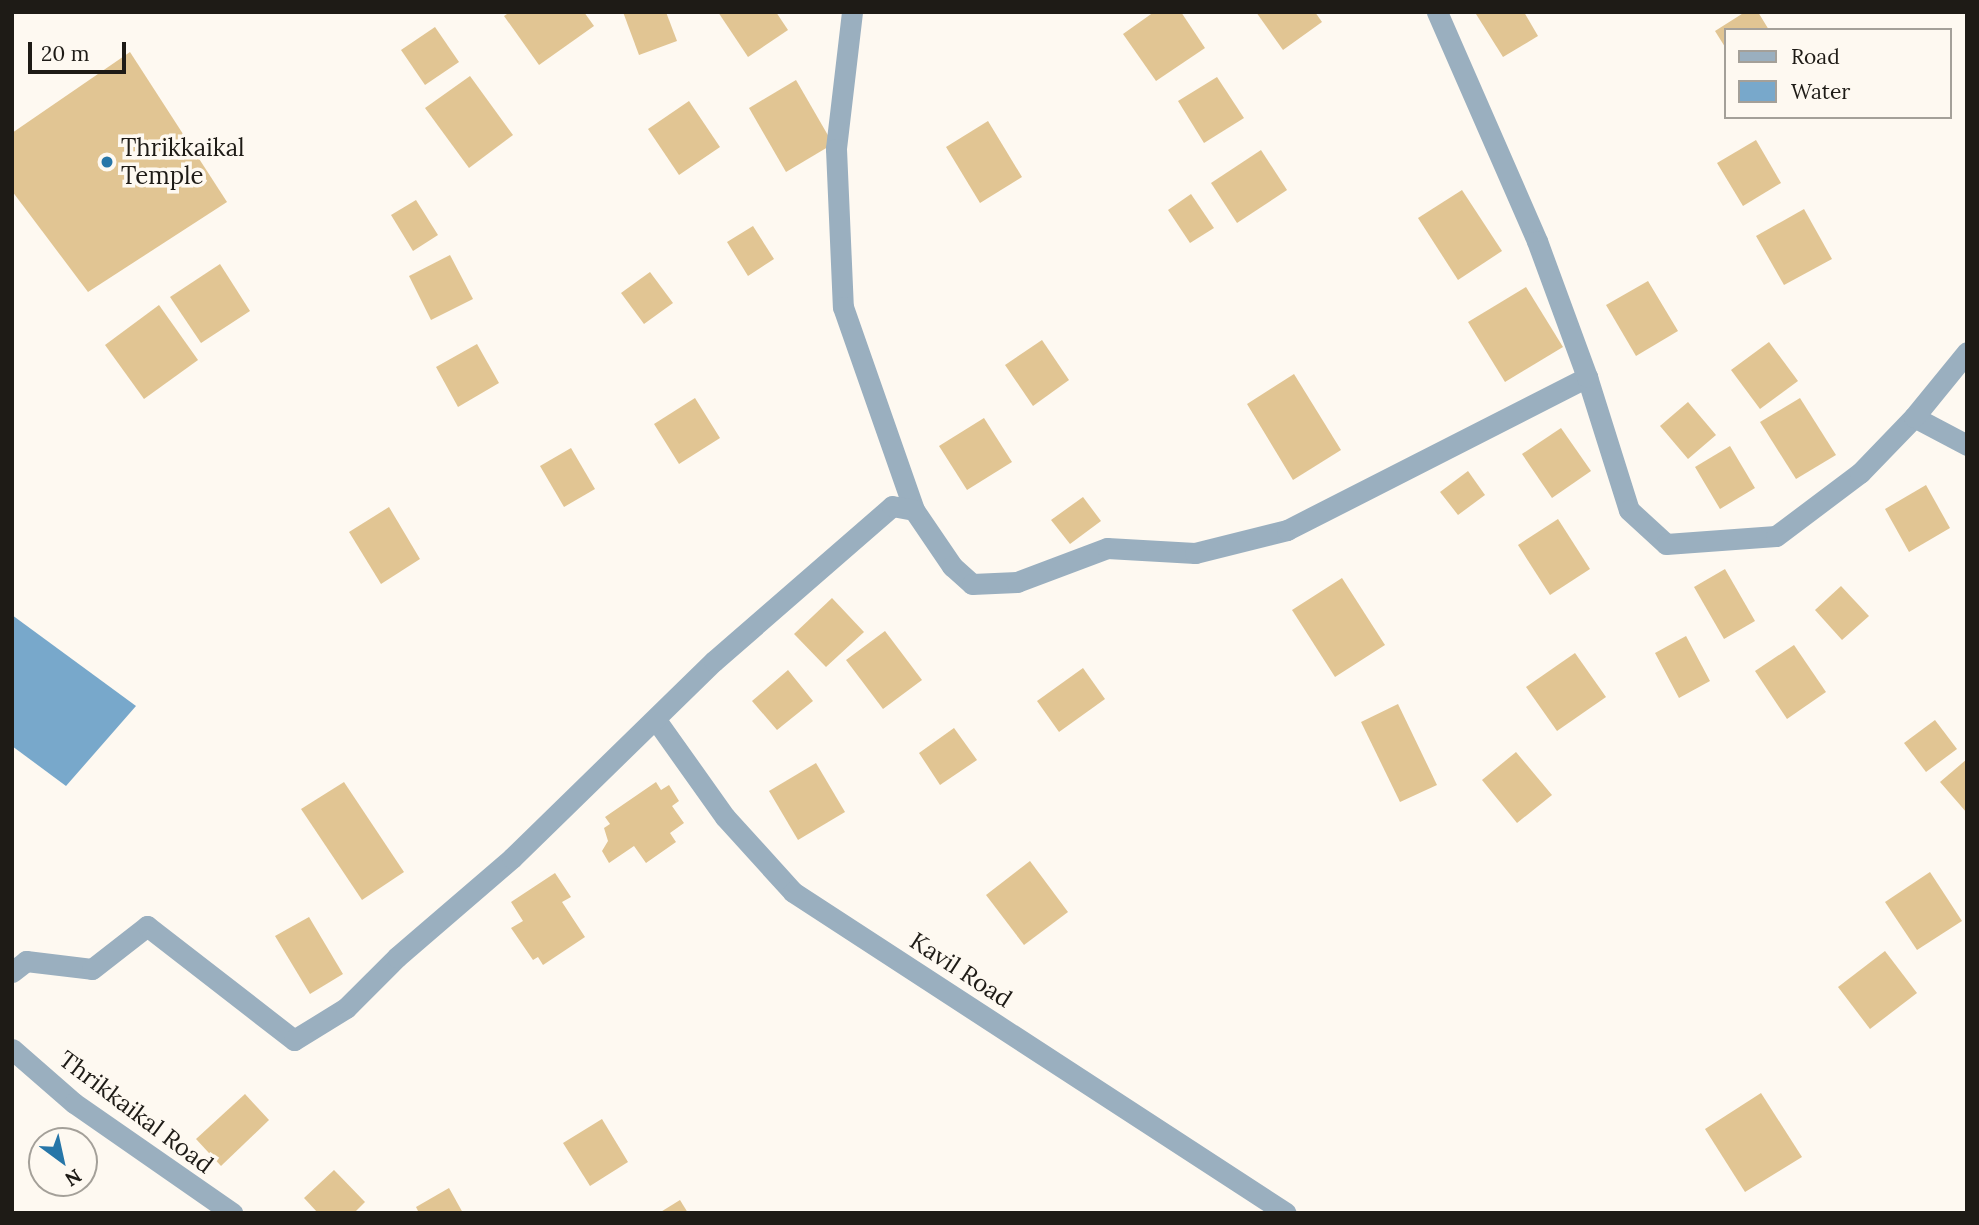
<!DOCTYPE html>
<html>
<head>
<meta charset="utf-8">
<style>
  body { margin:0 }
  #map { position:relative; width:1979px; height:1225px; overflow:hidden; background:#fef9f1; font-family:Lora,serif }
  div>[style] { position:absolute }
  .water>* { inset:0; background:#78a8cb }
  .building>* { inset:0; background:#e1c593 }
  .minor>* { height:21px; margin:-10.5px; padding:0 10.5px; transform-origin:10.5px; border-radius:10.5px; background:#9aafbf }
  .dots>* { width:19px; height:19px; translate:-50% -50%; box-sizing:border-box; border:4px solid #fef9f1; border-radius:50% }
  span { translate:-50% -50%; white-space:nowrap; text-align:center; line-height:1.15; -webkit-text-stroke:7px #fef9f1; paint-order:stroke }
  .poi-label { font-size:24px; color:#1e1b16 }
  .left { translate:0 -50%; text-align:left }
  .street-label { font-size:24px; color:#1e1b16 }
  .frame { position:absolute; inset:0; border:14px solid #1e1b16; pointer-events:none }
  .legend { position:absolute; left:1724px; top:28px; width:228px; height:91px; box-sizing:border-box; background:#fef9f1; border:2px solid #a4a099; margin:0; padding:9px 12px; list-style:none; font-size:21px; color:#1e1b16 }
  .legend li { display:flex; align-items:center; gap:14px; height:35px }
  .legend b { width:35px; border:2px solid #a4a099 }
  .north { position:absolute; left:28px; top:1127px; width:70px; height:70px; box-sizing:border-box; background:#fef9f1; border:2px solid #a4a099; border-radius:50%; rotate:147deg; font-size:19px; font-weight:700; line-height:28px; text-align:center; color:#1e1b16 }
  .north::after { content:''; display:block; margin:auto; width:24px; height:32px; background:#2776a8; clip-path:polygon(50% 0,100% 100%,50% 72%,0 100%) }
  .scale { position:absolute; left:28px; top:42px; width:98px; height:32px; box-sizing:border-box; border:4px solid #1e1b16; border-top:0; padding-left:9px; font-size:21px; line-height:24px; white-space:nowrap; color:#1e1b16; -webkit-text-stroke:5px #fef9f1; paint-order:stroke }
</style>
</head>
<body>
<div id="map">
  <div class="water">
    <i style="clip-path:polygon(12px 615px,136px 706px,66px 786px,12px 746px)"></i>
  </div>
  <div class="building">
    <i style="clip-path:polygon(510px 12px,584px 12px,594px 26px,539px 65px,504px 16px)"></i>
    <i style="clip-path:polygon(623px 12px,666px 12px,677px 41px,639px 55px)"></i>
    <i style="clip-path:polygon(718px 12px,776px 12px,788px 30px,748px 57px)"></i>
    <i style="clip-path:polygon(1154px 12px,1181px 12px,1205px 48px,1156px 81px,1123px 34px)"></i>
    <i style="clip-path:polygon(1256px 12px,1315px 12px,1322px 22px,1283px 50px)"></i>
    <i style="clip-path:polygon(1524px 12px,1538px 36px,1503px 57px,1476px 14px)"></i>
    <i style="clip-path:polygon(1745px 12px,1758px 12px,1769px 30px,1725px 30px,1725px 47px,1715px 31px)"></i>
    <i style="clip-path:polygon(435px 27px,459px 62px,425px 85px,401px 50px)"></i>
    <i style="clip-path:polygon(130px 52px,227px 202px,88px 292px,12px 191px,12px 133px)"></i>
    <i style="clip-path:polygon(470px 76px,513px 135px,469px 168px,425px 108px)"></i>
    <i style="clip-path:polygon(1217px 77px,1244px 118px,1204px 143px,1178px 101px)"></i>
    <i style="clip-path:polygon(796px 80px,833px 144px,786px 172px,749px 108px)"></i>
    <i style="clip-path:polygon(689px 101px,720px 147px,679px 175px,648px 129px)"></i>
    <i style="clip-path:polygon(988px 121px,1022px 177px,980px 203px,946px 147px)"></i>
    <i style="clip-path:polygon(1756px 140px,1781px 183px,1743px 206px,1717px 163px)"></i>
    <i style="clip-path:polygon(1261px 150px,1287px 190px,1237px 223px,1211px 183px)"></i>
    <i style="clip-path:polygon(1462px 190px,1502px 251px,1458px 280px,1418px 218px)"></i>
    <i style="clip-path:polygon(1191px 194px,1214px 228px,1190px 243px,1168px 210px)"></i>
    <i style="clip-path:polygon(416px 200px,438px 235px,413px 251px,391px 215px)"></i>
    <i style="clip-path:polygon(1804px 209px,1832px 259px,1784px 285px,1756px 236px)"></i>
    <i style="clip-path:polygon(753px 226px,774px 259px,748px 276px,727px 242px)"></i>
    <i style="clip-path:polygon(450px 255px,473px 299px,431px 320px,409px 276px)"></i>
    <i style="clip-path:polygon(220px 264px,250px 311px,201px 343px,170px 297px)"></i>
    <i style="clip-path:polygon(650px 272px,673px 303px,644px 324px,621px 293px)"></i>
    <i style="clip-path:polygon(1648px 281px,1678px 331px,1636px 356px,1606px 305px)"></i>
    <i style="clip-path:polygon(1526px 287px,1563px 347px,1505px 382px,1468px 322px)"></i>
    <i style="clip-path:polygon(159px 305px,198px 360px,144px 399px,105px 345px)"></i>
    <i style="clip-path:polygon(1042px 340px,1069px 380px,1033px 406px,1005px 365px)"></i>
    <i style="clip-path:polygon(1769px 342px,1798px 381px,1760px 409px,1731px 370px)"></i>
    <i style="clip-path:polygon(477px 344px,499px 383px,458px 407px,436px 367px)"></i>
    <i style="clip-path:polygon(1294px 374px,1341px 450px,1293px 480px,1247px 404px)"></i>
    <i style="clip-path:polygon(695px 398px,720px 438px,679px 464px,654px 424px)"></i>
    <i style="clip-path:polygon(1800px 398px,1836px 455px,1796px 479px,1760px 422px)"></i>
    <i style="clip-path:polygon(1688px 402px,1716px 435px,1688px 459px,1660px 426px)"></i>
    <i style="clip-path:polygon(984px 418px,1012px 462px,967px 490px,939px 446px)"></i>
    <i style="clip-path:polygon(1561px 428px,1591px 471px,1552px 498px,1522px 454px)"></i>
    <i style="clip-path:polygon(1730px 446px,1755px 488px,1720px 509px,1695px 467px)"></i>
    <i style="clip-path:polygon(571px 448px,595px 489px,564px 507px,540px 466px)"></i>
    <i style="clip-path:polygon(1468px 471px,1485px 495px,1458px 515px,1440px 492px)"></i>
    <i style="clip-path:polygon(1926px 485px,1950px 528px,1909px 552px,1885px 509px)"></i>
    <i style="clip-path:polygon(1083px 497px,1101px 521px,1070px 544px,1051px 520px)"></i>
    <i style="clip-path:polygon(389px 507px,420px 559px,381px 584px,349px 532px)"></i>
    <i style="clip-path:polygon(1558px 519px,1590px 569px,1550px 595px,1518px 545px)"></i>
    <i style="clip-path:polygon(1725px 569px,1755px 621px,1724px 639px,1694px 587px)"></i>
    <i style="clip-path:polygon(1342px 578px,1385px 645px,1335px 677px,1292px 610px)"></i>
    <i style="clip-path:polygon(1841px 586px,1869px 616px,1842px 640px,1815px 610px)"></i>
    <i style="clip-path:polygon(832px 598px,864px 632px,826px 667px,794px 634px)"></i>
    <i style="clip-path:polygon(885px 631px,922px 680px,883px 709px,846px 660px)"></i>
    <i style="clip-path:polygon(1686px 636px,1710px 681px,1679px 698px,1655px 653px)"></i>
    <i style="clip-path:polygon(1794px 645px,1826px 692px,1787px 719px,1755px 671px)"></i>
    <i style="clip-path:polygon(1575px 653px,1606px 697px,1557px 731px,1526px 687px)"></i>
    <i style="clip-path:polygon(1083px 668px,1105px 699px,1059px 732px,1037px 701px)"></i>
    <i style="clip-path:polygon(788px 670px,813px 701px,777px 730px,752px 701px)"></i>
    <i style="clip-path:polygon(1398px 704px,1437px 785px,1400px 802px,1361px 722px)"></i>
    <i style="clip-path:polygon(1935px 720px,1957px 749px,1926px 772px,1904px 743px)"></i>
    <i style="clip-path:polygon(954px 728px,977px 760px,940px 785px,919px 753px)"></i>
    <i style="clip-path:polygon(1516px 752px,1552px 795px,1517px 823px,1482px 780px)"></i>
    <i style="clip-path:polygon(1967px 759px,1967px 813px,1940px 782px)"></i>
    <i style="clip-path:polygon(816px 763px,845px 812px,798px 840px,769px 791px)"></i>
    <i style="clip-path:polygon(344px 782px,404px 872px,362px 900px,301px 809px)"></i>
    <i style="clip-path:polygon(656px 782px,661px 790px,669px 785px,679px 801px,672px 806px,684px 823px,670px 833px,676px 842px,646px 863px,634px 846px,609px 863px,602px 851px,608px 841px,604px 828px,610px 824px,605px 817px)"></i>
    <i style="clip-path:polygon(1030px 861px,1068px 912px,1024px 945px,986px 895px)"></i>
    <i style="clip-path:polygon(1930px 872px,1962px 921px,1917px 950px,1885px 902px)"></i>
    <i style="clip-path:polygon(555px 873px,571px 897px,562px 902px,585px 937px,543px 965px,538px 957px,533px 960px,511px 928px,523px 921px,511px 902px)"></i>
    <i style="clip-path:polygon(309px 917px,343px 974px,310px 994px,275px 936px)"></i>
    <i style="clip-path:polygon(1885px 951px,1917px 993px,1870px 1029px,1838px 987px)"></i>
    <i style="clip-path:polygon(1761px 1093px,1802px 1157px,1745px 1192px,1705px 1129px)"></i>
    <i style="clip-path:polygon(245px 1094px,269px 1120px,221px 1166px,196px 1139px)"></i>
    <i style="clip-path:polygon(602px 1119px,628px 1162px,590px 1186px,563px 1143px)"></i>
    <i style="clip-path:polygon(334px 1170px,365px 1202px,354px 1213px,318px 1213px,304px 1198px)"></i>
    <i style="clip-path:polygon(449px 1188px,463px 1213px,419px 1213px,416px 1207px)"></i>
    <i style="clip-path:polygon(680px 1200px,688px 1213px,659px 1213px)"></i>
  </div>
  <div class="minor">
    <i style="left:852px;top:12px;width:138px;rotate:96.7deg"></i>
    <i style="left:836px;top:149px;width:158px;rotate:87.5deg"></i>
    <i style="left:843px;top:307px;width:215px;rotate:70.7deg"></i>
    <i style="left:914px;top:510px;width:68px;rotate:55.8deg"></i>
    <i style="left:952px;top:566px;width:27px;rotate:42deg"></i>
    <i style="left:972px;top:584px;width:45px;rotate:-2.5deg"></i>
    <i style="left:1017px;top:582px;width:96px;rotate:-20.7deg"></i>
    <i style="left:1107px;top:548px;width:88px;rotate:3.3deg"></i>
    <i style="left:1195px;top:553px;width:95px;rotate:-14deg"></i>
    <i style="left:1287px;top:530px;width:337px;rotate:-27deg"></i>
    <i style="left:1587px;top:377px;width:139px;rotate:72.5deg"></i>
    <i style="left:1629px;top:510px;width:50px;rotate:42.6deg"></i>
    <i style="left:1666px;top:544px;width:110px;rotate:-4.2deg"></i>
    <i style="left:1776px;top:536px;width:105px;rotate:-36.9deg"></i>
    <i style="left:1860px;top:473px;width:78px;rotate:-46deg"></i>
    <i style="left:1914px;top:417px;width:60px;rotate:27.8deg"></i>
    <i style="left:1437px;top:12px;width:250px;rotate:66.4deg"></i>
    <i style="left:1537px;top:241px;width:145px;rotate:69.8deg"></i>
    <i style="left:1914px;top:417px;width:84px;rotate:-50.8deg"></i>
    <i style="left:656px;top:720px;width:119px;rotate:54.6deg"></i>
    <i style="left:725px;top:817px;width:101px;rotate:47.8deg"></i>
    <i style="left:793px;top:892px;width:588px;rotate:33.07deg"></i>
    <i style="left:12px;top:972px;width:18px;rotate:-38deg"></i>
    <i style="left:26px;top:961px;width:66px;rotate:6.9deg"></i>
    <i style="left:92px;top:969px;width:70px;rotate:-38deg"></i>
    <i style="left:147px;top:926px;width:186px;rotate:37.8deg"></i>
    <i style="left:294px;top:1040px;width:61px;rotate:-31.6deg"></i>
    <i style="left:346px;top:1008px;width:72px;rotate:-45deg"></i>
    <i style="left:397px;top:957px;width:152px;rotate:-40.7deg"></i>
    <i style="left:512px;top:858px;width:282px;rotate:-44.3deg"></i>
    <i style="left:714px;top:661px;width:236px;rotate:-41deg"></i>
    <i style="left:892px;top:506px;width:22px;rotate:10deg"></i>
    <i style="left:12px;top:1049px;width:82px;rotate:41.1deg"></i>
    <i style="left:74px;top:1103px;width:193px;rotate:34.8deg"></i>
  </div>
  <div class="dots">
    <i style="left:107px;top:162px;background:#2776a8"></i>
  </div>
  <div class="poi-label">
    <span class="left" style="left:121px;top:162px">Thrikkaikal<br>Temple</span>
  </div>
  <div class="street-label">
    <span style="left:961px;top:970px;rotate:33deg">Kavil Road</span>
    <span style="left:136px;top:1112px;rotate:37deg">Thrikkaikal Road</span>
  </div>
  <div class="frame"></div>
  <ul class="legend">
  <li><b style="height:9px;background:#9aafbf"></b>Road</li>
  <li><b style="height:19px;background:#78a8cb"></b>Water</li>
  </ul>
  <div class="north">N</div>
  <div class="scale">20 m</div>
</div>
</body>
</html>
